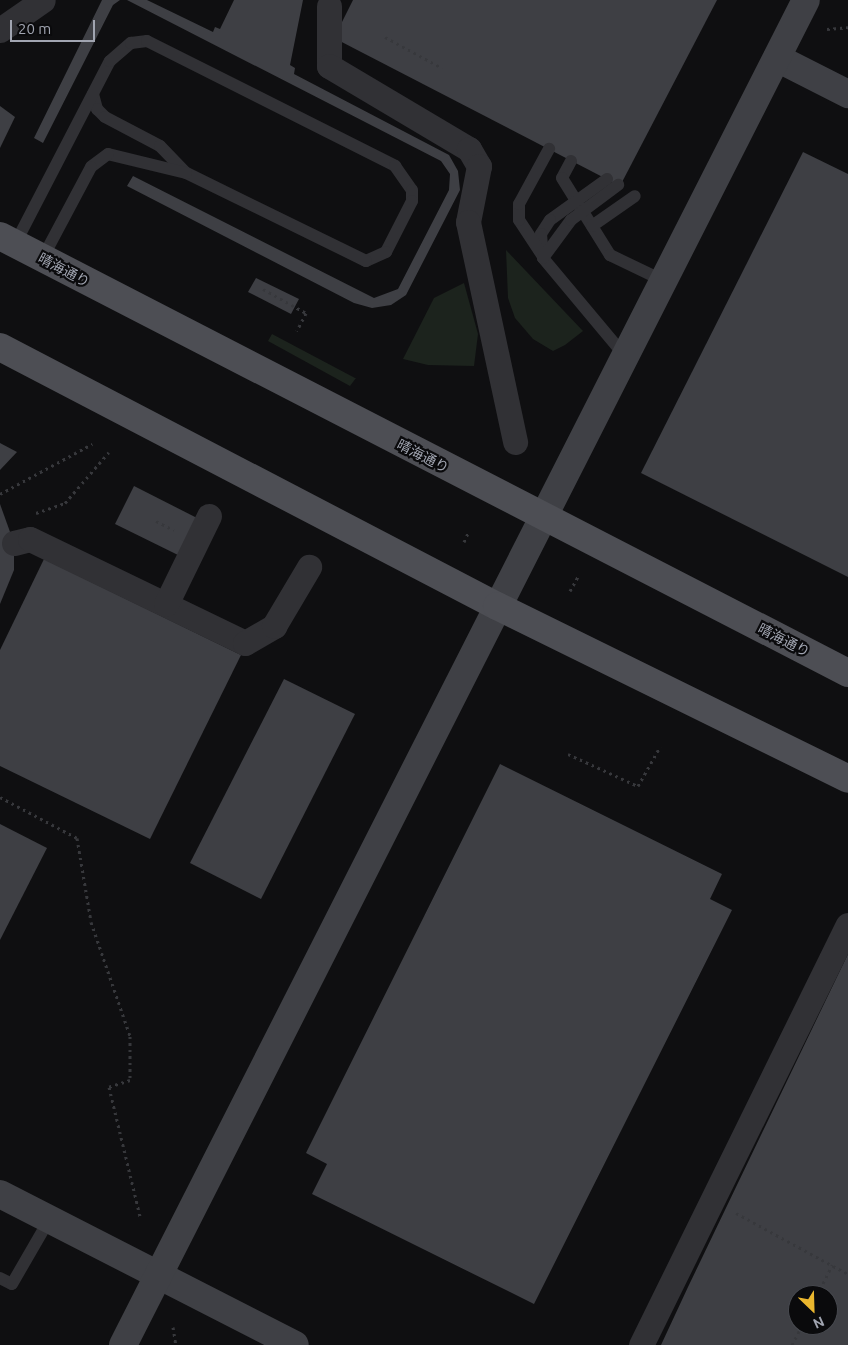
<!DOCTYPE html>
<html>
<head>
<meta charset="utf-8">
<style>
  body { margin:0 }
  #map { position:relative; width:848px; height:1345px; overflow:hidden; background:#0f0f11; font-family:Ubuntu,"Noto Sans JP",sans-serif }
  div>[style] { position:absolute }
  .green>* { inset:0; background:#1c231d }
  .building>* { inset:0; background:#3e3f44 }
  .path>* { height:3px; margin-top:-1.5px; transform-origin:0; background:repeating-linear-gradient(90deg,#37383c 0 2.5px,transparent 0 6.5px) }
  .lane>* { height:12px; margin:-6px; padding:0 6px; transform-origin:6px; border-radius:6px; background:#313135 }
  .street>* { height:25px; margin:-12.5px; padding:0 12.5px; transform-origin:12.5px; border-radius:12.5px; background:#313135 }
  .secondary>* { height:28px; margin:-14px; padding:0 14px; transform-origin:14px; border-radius:14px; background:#3f4045 }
  .primary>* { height:28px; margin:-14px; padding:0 14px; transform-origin:14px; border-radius:14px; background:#4d4e54 }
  span { translate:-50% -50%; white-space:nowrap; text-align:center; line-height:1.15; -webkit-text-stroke:4.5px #0a0a0c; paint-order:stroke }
  .street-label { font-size:14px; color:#a1a5b1 }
  .north { position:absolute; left:788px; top:1285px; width:50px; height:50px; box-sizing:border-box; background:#0a0a0c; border:1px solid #46484e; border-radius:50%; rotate:156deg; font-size:14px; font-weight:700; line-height:20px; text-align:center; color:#a1a5b1 }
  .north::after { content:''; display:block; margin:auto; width:18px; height:22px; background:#eab62e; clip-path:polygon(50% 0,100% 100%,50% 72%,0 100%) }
  .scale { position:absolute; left:10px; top:20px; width:85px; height:22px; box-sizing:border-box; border:2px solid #a1a5b1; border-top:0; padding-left:6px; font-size:15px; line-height:18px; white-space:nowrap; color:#a1a5b1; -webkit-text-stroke:4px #0a0a0c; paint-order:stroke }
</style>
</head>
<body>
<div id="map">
  <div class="green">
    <i style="clip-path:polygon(506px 250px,583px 331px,565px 345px,553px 351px,533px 339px,515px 318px,508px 298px)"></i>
    <i style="clip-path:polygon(464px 283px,478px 334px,474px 366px,428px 365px,403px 359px,434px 298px)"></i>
    <i style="clip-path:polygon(272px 334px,355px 378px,356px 378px,350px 386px,268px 341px)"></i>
  </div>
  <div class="building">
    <i style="clip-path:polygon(102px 0,120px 0,113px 5px,43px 143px,34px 138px)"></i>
    <i style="clip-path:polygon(127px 0,147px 0,213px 32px,215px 27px,220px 29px,234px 0,303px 0,290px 65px,295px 68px,294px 74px,449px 155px,458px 171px,460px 190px,406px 295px,391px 305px,372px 308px,354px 303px,127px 186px,133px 176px,374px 298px,398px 289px,449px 190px,450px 174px,441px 161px)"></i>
    <i style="clip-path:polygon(353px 0,717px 0,620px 186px,334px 38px)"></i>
    <i style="clip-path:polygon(0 106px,15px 117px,0 148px)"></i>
    <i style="clip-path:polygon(803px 152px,848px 174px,848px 577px,641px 473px)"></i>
    <i style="clip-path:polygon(256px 278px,299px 299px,291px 314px,248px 292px)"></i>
    <i style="clip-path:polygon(0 443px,17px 452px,0 470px)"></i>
    <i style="clip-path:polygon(134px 486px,199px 519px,180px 556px,115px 524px)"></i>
    <i style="clip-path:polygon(0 504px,14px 543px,14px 570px,0 604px)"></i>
    <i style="clip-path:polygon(44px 559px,241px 655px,150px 839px,0 766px,0 650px)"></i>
    <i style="clip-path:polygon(284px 679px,355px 714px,261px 899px,190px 863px)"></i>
    <i style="clip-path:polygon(500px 764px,722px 874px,710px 899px,732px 910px,534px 1304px,312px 1194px,327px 1164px,306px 1153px)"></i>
    <i style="clip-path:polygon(0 824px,47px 848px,0 940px)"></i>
    <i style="clip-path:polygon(evenodd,848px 954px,848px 1345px,661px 1345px,688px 1287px,848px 954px,798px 1295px,828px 1295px,828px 1325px,798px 1325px,798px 1295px)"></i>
  </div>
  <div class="path">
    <i style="left:827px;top:29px;width:21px;rotate:-5deg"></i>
    <i style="left:385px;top:37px;width:65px;rotate:28.5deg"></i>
    <i style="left:263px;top:289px;width:49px;rotate:29.2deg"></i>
    <i style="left:306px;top:313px;width:20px;rotate:117deg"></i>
    <i style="left:0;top:494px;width:105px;rotate:-28.5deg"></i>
    <i style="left:36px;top:513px;width:31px;rotate:-19deg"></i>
    <i style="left:65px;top:503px;width:67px;rotate:-49.2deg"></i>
    <i style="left:156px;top:521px;width:20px;rotate:27deg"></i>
    <i style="left:464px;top:542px;width:12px;rotate:-66deg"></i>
    <i style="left:570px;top:591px;width:18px;rotate:-61deg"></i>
    <i style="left:568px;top:754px;width:77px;rotate:24.6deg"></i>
    <i style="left:638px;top:786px;width:45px;rotate:-60.6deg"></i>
    <i style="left:0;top:797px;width:87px;rotate:28deg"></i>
    <i style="left:77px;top:838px;width:85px;rotate:80.5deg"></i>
    <i style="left:91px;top:922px;width:120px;rotate:71.1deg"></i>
    <i style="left:130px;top:1036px;width:44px;rotate:90deg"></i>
    <i style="left:130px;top:1080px;width:22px;rotate:162deg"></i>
    <i style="left:109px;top:1087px;width:133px;rotate:76.5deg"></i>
    <i style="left:736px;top:1213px;width:128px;rotate:28.6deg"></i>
    <i style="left:817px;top:1295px;width:34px;rotate:-63deg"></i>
    <i style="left:173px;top:1327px;width:18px;rotate:81deg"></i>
    <i style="left:792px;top:1345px;width:22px;rotate:-63deg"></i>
  </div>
  <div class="lane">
    <i style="left:93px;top:94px;width:16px;rotate:75deg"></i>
    <i style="left:97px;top:109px;width:11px;rotate:45deg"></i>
    <i style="left:105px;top:117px;width:62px;rotate:27.8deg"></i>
    <i style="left:160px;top:146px;width:37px;rotate:46deg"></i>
    <i style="left:571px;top:161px;width:19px;rotate:118deg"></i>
    <i style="left:562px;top:178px;width:91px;rotate:58.1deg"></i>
    <i style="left:610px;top:255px;width:60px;rotate:25.7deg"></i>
    <i style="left:607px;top:179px;width:70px;rotate:144.3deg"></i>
    <i style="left:550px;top:220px;width:17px;rotate:123deg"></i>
    <i style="left:541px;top:234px;width:24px;rotate:85deg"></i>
    <i style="left:543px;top:258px;width:126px;rotate:50.1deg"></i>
    <i style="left:592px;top:226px;width:52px;rotate:-34.9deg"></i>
    <i style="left:15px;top:244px;width:206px;rotate:-62.6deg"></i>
    <i style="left:110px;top:61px;width:28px;rotate:-41deg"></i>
    <i style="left:131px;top:43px;width:16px;rotate:-7deg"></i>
    <i style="left:147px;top:41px;width:278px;rotate:26.7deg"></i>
    <i style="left:395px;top:166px;width:29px;rotate:55deg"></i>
    <i style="left:412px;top:190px;width:11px;rotate:90deg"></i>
    <i style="left:412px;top:201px;width:57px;rotate:117deg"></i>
    <i style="left:386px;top:252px;width:22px;rotate:156deg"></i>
    <i style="left:366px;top:261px;width:200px;rotate:-153.9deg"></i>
    <i style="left:186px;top:173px;width:80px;rotate:-166.3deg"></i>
    <i style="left:108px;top:154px;width:21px;rotate:143deg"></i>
    <i style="left:91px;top:167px;width:104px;rotate:118deg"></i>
    <i style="left:542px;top:255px;width:42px;rotate:-123.3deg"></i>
    <i style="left:519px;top:220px;width:16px;rotate:-90deg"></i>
    <i style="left:519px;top:204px;width:63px;rotate:-61.4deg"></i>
    <i style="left:543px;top:258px;width:47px;rotate:-53.6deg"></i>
    <i style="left:571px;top:220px;width:59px;rotate:-36.7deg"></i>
    <i style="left:0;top:1278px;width:13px;rotate:27deg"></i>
    <i style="left:12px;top:1284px;width:74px;rotate:-60deg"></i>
  </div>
  <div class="street">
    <i style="left:329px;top:6px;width:60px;rotate:90deg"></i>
    <i style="left:329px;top:66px;width:163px;rotate:30.7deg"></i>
    <i style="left:469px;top:149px;width:20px;rotate:60deg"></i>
    <i style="left:479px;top:166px;width:57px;rotate:101.1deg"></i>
    <i style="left:468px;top:222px;width:225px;rotate:77.9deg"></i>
    <i style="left:0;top:30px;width:52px;rotate:-34.9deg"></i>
    <i style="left:14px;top:543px;width:16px;rotate:-14deg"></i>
    <i style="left:30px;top:539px;width:239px;rotate:25.8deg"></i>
    <i style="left:245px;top:643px;width:34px;rotate:-30deg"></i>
    <i style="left:274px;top:626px;width:69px;rotate:-59.3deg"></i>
    <i style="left:166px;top:604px;width:98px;rotate:-64deg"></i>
    <i style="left:641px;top:1345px;width:468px;rotate:-63.8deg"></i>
  </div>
  <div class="secondary">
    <i style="left:777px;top:58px;width:80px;rotate:26.9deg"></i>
    <i style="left:0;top:1194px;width:331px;rotate:27.1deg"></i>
    <i style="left:123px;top:1345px;width:1508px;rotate:-63.08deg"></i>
  </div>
  <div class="primary">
    <i style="left:0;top:236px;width:954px;rotate:27.26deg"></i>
    <i style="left:0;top:347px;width:560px;rotate:27.53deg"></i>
    <i style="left:497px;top:606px;width:391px;rotate:26.2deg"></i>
  </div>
  <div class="street-label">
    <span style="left:64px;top:270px;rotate:28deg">晴海通り</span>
    <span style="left:423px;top:456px;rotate:27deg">晴海通り</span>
    <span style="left:784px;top:640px;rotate:27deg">晴海通り</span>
  </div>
  <div class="north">N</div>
  <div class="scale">20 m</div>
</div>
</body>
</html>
